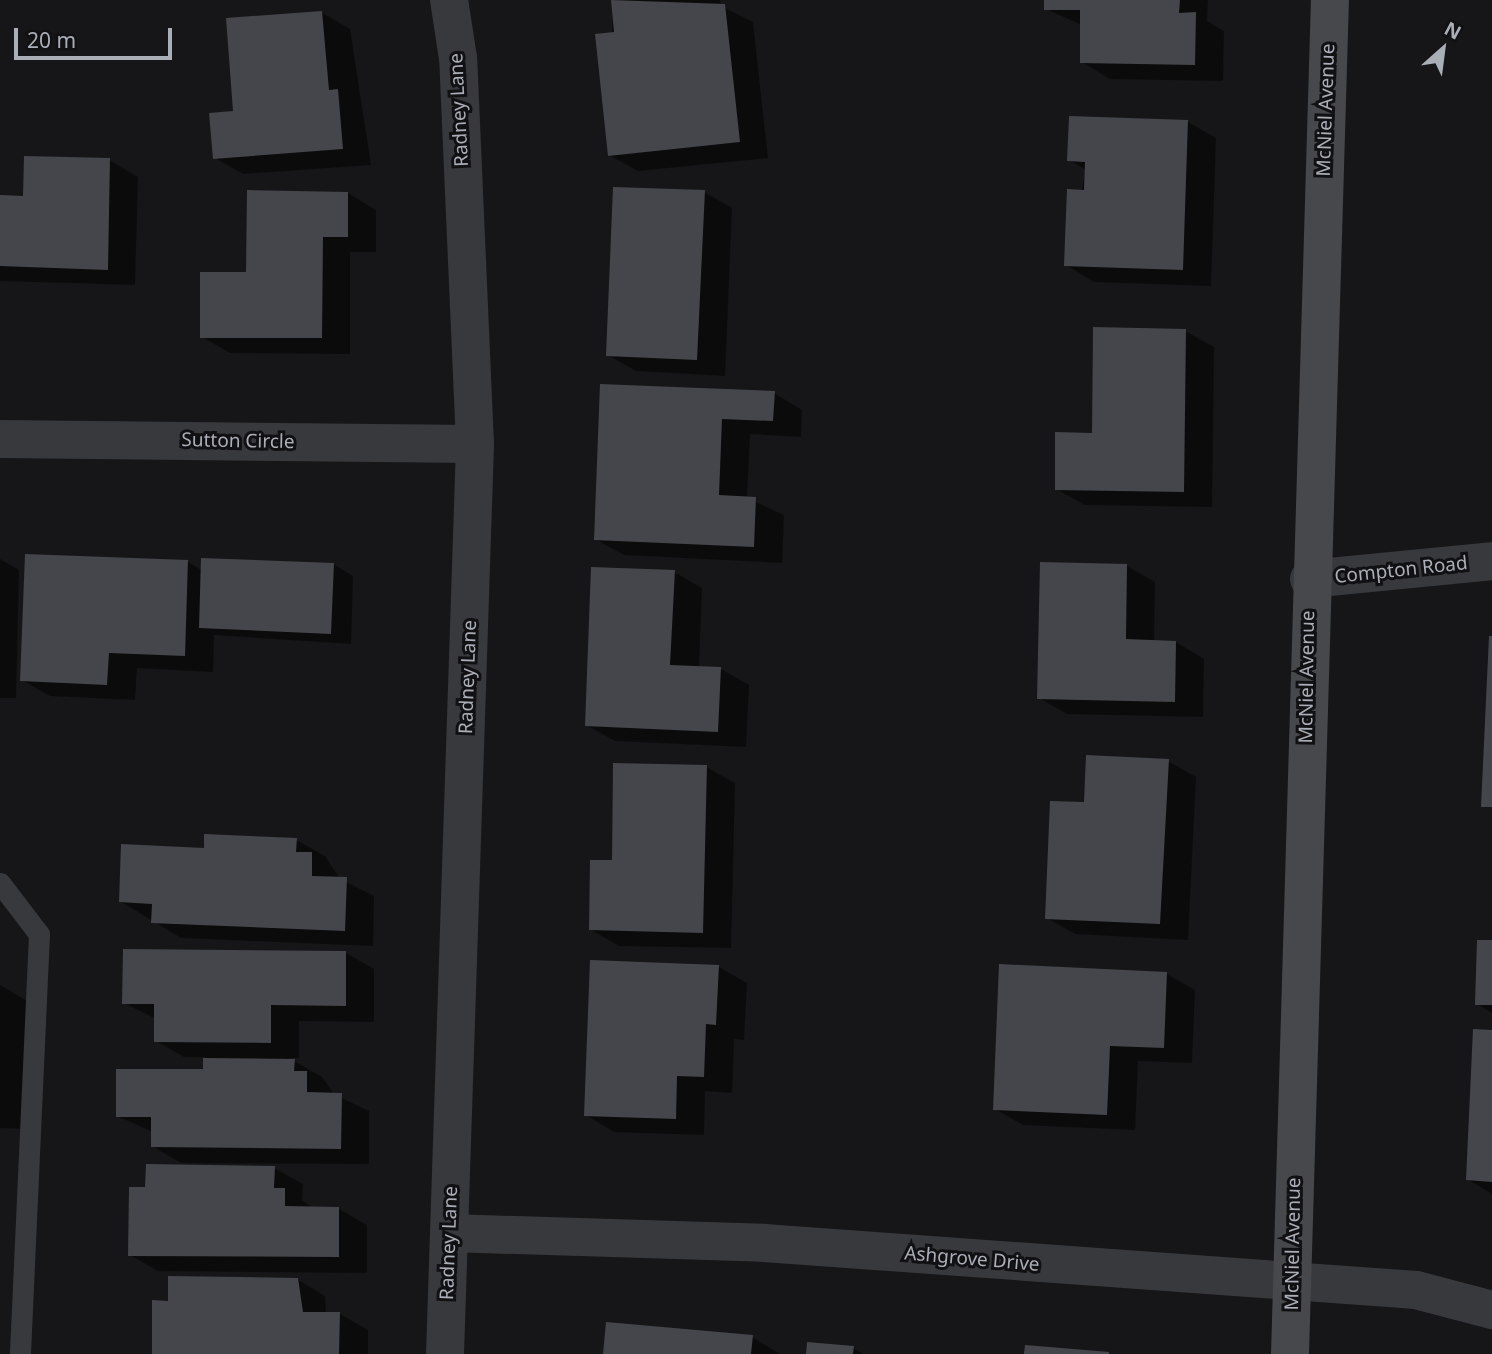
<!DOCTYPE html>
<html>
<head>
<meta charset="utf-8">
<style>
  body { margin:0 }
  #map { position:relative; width:1492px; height:1354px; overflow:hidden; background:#161618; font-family:"Noto Sans",sans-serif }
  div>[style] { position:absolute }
  .shadow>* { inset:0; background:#0007 }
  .building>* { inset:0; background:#45464b }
  .lane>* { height:21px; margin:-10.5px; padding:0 10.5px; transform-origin:10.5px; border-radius:10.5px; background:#38393d }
  .street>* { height:38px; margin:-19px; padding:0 19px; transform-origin:19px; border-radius:19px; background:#38393d }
  .secondary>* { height:38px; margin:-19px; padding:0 19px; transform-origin:19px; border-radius:19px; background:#46484c }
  span { translate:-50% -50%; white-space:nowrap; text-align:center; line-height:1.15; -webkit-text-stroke:6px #111113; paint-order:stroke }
  .street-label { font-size:19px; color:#aaaeb7 }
  .north { position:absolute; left:1408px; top:14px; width:70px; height:70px; -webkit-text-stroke:5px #111113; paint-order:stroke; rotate:28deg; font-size:19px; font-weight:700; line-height:28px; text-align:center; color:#aaaeb7 }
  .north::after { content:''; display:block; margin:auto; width:24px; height:32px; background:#aaaeb7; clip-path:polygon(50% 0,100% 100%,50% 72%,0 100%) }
  .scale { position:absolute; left:14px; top:28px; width:158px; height:32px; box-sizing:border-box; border:4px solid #aaaeb7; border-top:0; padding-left:9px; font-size:21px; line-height:24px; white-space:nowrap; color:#aaaeb7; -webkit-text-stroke:5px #111113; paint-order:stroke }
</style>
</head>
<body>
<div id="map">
  <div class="shadow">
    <i style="clip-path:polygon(613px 0,720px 0,721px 6px,753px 22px,768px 158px,638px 171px,609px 155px)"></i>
    <i style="clip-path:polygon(1046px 0,1208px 0,1207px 21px,1224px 31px,1223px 81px,1110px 79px,1082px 62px,1082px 25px,1046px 9px)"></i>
    <i style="clip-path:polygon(321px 12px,350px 29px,371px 165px,243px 174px,215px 158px,235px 112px)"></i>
    <i style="clip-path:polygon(1188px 122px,1216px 138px,1211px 286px,1094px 282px,1066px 265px,1086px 170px,1069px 160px)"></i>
    <i style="clip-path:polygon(109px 160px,138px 177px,135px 285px,0 281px,0 197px,25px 198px)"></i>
    <i style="clip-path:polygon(704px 192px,732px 208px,725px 376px,636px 371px,608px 355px)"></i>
    <i style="clip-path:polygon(348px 193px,376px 210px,376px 252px,350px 252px,350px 354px,230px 353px,202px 337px,248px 274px)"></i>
    <i style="clip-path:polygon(1185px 331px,1214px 347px,1212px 507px,1085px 505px,1056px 489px,1093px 435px)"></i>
    <i style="clip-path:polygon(602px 385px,774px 393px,802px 410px,801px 437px,750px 434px,747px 498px,784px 515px,782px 563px,624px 555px,595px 539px)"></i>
    <i style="clip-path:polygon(0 559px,19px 570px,16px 698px,0 698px)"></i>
    <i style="clip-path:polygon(188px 562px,203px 571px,333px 564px,353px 576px,351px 644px,214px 635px,213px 672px,137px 668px,135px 700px,50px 696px,22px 680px)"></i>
    <i style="clip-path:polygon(1127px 566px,1155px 582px,1154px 642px,1176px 642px,1204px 659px,1203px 717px,1067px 714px,1039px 698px)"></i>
    <i style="clip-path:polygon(674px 572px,702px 588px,699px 668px,721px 669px,749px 685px,746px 747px,615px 741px,586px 725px)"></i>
    <i style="clip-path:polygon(1168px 761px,1196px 777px,1188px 940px,1075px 934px,1047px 918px,1086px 804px)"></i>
    <i style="clip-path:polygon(706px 767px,735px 783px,731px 948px,619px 946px,590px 929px,613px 862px)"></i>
    <i style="clip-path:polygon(296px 840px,325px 856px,340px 879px,374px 896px,373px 946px,181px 938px,120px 901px,205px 850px)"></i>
    <i style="clip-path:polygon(1492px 942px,1492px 1013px,1477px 1004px)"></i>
    <i style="clip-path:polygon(346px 953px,374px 969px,374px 1022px,299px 1021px,299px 1058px,289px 1058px,322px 1077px,335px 1095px,369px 1111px,369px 1164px,181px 1163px,152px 1146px,153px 1132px,117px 1116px,204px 1071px,205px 1057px,184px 1057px,156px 1041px,156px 1019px,124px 1003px)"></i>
    <i style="clip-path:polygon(719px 967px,747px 983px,744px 1040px,734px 1039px,732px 1093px,705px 1091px,704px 1135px,614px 1132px,586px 1115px)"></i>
    <i style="clip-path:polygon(1167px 974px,1195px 990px,1192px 1063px,1138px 1061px,1135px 1130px,1023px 1125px,995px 1109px)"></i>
    <i style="clip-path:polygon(0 985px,34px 1005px,31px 1129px,0 1128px)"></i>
    <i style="clip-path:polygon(1492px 1032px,1492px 1194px,1467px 1179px)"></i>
    <i style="clip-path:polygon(274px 1168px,303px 1184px,302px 1200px,313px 1208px,339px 1209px,367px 1225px,367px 1273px,158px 1271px,130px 1255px,147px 1189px)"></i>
    <i style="clip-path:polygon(297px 1279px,325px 1296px,326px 1314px,340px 1314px,368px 1330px,368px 1354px,154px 1354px,170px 1302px)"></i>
    <i style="clip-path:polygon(752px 1337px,780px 1354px,605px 1354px)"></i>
    <i style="clip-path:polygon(853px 1348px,863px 1354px,808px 1354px)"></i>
  </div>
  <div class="building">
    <i style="clip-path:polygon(611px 0,725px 4px,740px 142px,608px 156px,595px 34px,614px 32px)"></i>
    <i style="clip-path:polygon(1044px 0,1180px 0,1179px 13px,1196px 12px,1195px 65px,1080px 63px,1080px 10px,1044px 10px)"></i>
    <i style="clip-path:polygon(322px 11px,329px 90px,338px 89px,343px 149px,213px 159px,209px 113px,233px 111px,226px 18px)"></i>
    <i style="clip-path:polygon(1069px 116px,1188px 120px,1183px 270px,1064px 266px,1067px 189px,1084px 190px,1085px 162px,1067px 161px)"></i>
    <i style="clip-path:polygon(24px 156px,110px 158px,108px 270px,0 266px,0 195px,23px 196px)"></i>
    <i style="clip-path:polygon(613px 187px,705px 190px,697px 360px,606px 356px)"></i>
    <i style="clip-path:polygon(247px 190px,348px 192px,348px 237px,323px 237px,322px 338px,200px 338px,200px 272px,246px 272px)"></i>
    <i style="clip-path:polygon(1093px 327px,1186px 329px,1184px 492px,1055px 490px,1055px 432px,1092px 433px)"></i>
    <i style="clip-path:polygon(600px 384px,775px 391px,773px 421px,722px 419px,719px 495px,756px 497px,754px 547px,594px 540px)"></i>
    <i style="clip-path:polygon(25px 554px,188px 560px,185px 656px,109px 653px,107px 685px,20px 681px)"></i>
    <i style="clip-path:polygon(201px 558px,334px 563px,331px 634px,199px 628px)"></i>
    <i style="clip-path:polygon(1040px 562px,1127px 564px,1126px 639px,1176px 641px,1175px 702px,1037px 699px)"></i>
    <i style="clip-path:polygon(591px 567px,675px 570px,670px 665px,721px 667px,718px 732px,585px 726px)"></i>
    <i style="clip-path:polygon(1489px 636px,1492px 636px,1492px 807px,1481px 807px)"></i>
    <i style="clip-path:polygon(1086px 755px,1169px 759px,1160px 924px,1045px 919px,1050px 801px,1084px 802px)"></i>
    <i style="clip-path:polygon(613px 763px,707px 765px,703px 933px,589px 930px,590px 860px,612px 860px)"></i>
    <i style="clip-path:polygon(204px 834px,297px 838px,296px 852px,312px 852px,312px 876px,347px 877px,345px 931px,151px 923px,152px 904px,119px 902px,121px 844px,204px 848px)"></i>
    <i style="clip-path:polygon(1477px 940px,1492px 940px,1492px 1005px,1475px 1005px)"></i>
    <i style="clip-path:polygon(123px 949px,346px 951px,346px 1006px,271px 1005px,271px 1043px,154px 1042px,154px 1004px,122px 1004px)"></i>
    <i style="clip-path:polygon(590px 960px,719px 965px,716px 1025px,706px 1024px,704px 1077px,677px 1076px,676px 1119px,584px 1116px)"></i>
    <i style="clip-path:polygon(999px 964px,1167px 972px,1164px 1048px,1110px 1046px,1107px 1115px,993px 1110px)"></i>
    <i style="clip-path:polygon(1473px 1029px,1492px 1030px,1492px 1182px,1466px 1180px)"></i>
    <i style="clip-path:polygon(203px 1058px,295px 1059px,294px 1071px,307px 1071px,307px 1092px,342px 1093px,341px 1149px,151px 1147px,151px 1117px,116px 1117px,116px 1069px,203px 1069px)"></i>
    <i style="clip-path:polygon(146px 1164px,275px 1166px,274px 1188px,285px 1188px,285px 1206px,339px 1207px,339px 1257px,128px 1256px,129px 1187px,145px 1187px)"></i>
    <i style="clip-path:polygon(168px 1276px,298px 1278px,303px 1312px,340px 1312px,339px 1354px,152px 1354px,152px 1300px,168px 1301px)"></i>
    <i style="clip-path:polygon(606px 1322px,753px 1335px,751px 1354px,603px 1354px)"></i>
    <i style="clip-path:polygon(807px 1342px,854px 1346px,853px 1354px,806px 1354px)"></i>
    <i style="clip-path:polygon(1025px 1345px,1109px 1352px,1109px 1354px,1024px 1354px)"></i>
  </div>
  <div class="lane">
    <i style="left:0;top:883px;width:64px;rotate:52.6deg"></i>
    <i style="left:39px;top:934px;width:420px;rotate:92.6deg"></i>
  </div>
  <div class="street">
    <i style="left:0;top:439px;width:475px;rotate:0.6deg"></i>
    <i style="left:1309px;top:579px;width:184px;rotate:-5.6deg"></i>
    <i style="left:450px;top:1233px;width:314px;rotate:1.8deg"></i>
    <i style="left:764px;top:1243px;width:654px;rotate:4.12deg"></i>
    <i style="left:1416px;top:1290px;width:79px;rotate:14.7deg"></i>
    <i style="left:445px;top:1354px;width:910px;rotate:-88.11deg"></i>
    <i style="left:475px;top:444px;width:386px;rotate:-92.5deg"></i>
    <i style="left:458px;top:58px;width:59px;rotate:-98.8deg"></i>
  </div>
  <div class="secondary">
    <i style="left:1290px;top:1354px;width:1355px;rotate:-88.31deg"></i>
  </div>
  <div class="street-label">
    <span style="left:459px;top:110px;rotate:-93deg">Radney Lane</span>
    <span style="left:1326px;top:110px;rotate:-88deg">McNiel Avenue</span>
    <span style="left:238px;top:441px;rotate:1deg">Sutton Circle</span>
    <span style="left:1401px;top:570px;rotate:-6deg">Compton Road</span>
    <span style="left:468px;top:677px;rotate:-88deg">Radney Lane</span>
    <span style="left:1307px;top:677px;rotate:-89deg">McNiel Avenue</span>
    <span style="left:449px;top:1243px;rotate:-88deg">Radney Lane</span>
    <span style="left:1293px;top:1244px;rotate:-89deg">McNiel Avenue</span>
    <span style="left:972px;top:1259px;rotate:5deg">Ashgrove Drive</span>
  </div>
  <div class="north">N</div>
  <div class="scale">20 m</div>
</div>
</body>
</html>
